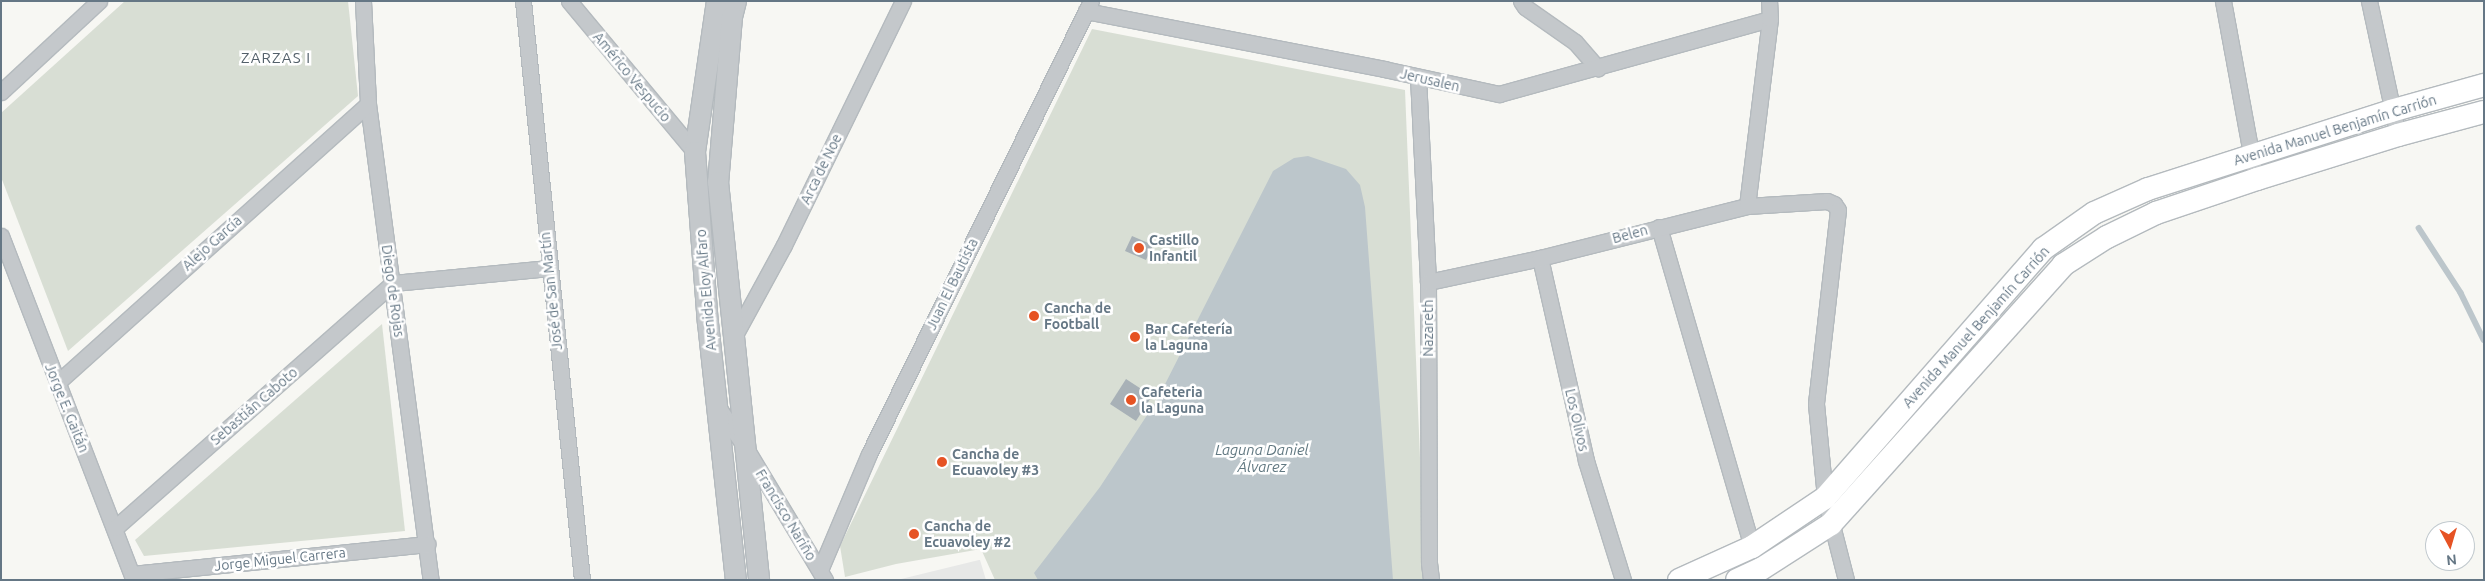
<!DOCTYPE html>
<html>
<head>
<meta charset="utf-8">
<style>
  body { margin:0 }
  #map { position:relative; width:2485px; height:581px; overflow:hidden; background:#f7f7f3; font-family:Ubuntu,sans-serif }
  div>[style] { position:absolute }
  .built>* { inset:0; background:#e7e8e7 }
  .green>* { inset:0; background:#d8ded4 }
  .water>* { inset:0; background:#bcc6cb }
  .stream>* { height:5.5px; margin:-2.75px; padding:0 2.75px; transform-origin:2.75px; border-radius:2.75px; background:#bcc6cb }
  .building>* { inset:0; background:#a8b1b7 }
  .roads { filter:drop-shadow(1px 0 #b4babe) drop-shadow(-1px 0 #b4babe) drop-shadow(0 1px #b4babe) drop-shadow(0 -1px #b4babe) }
  .minor>* { height:15px; margin:-7.5px; padding:0 7.5px; transform-origin:7.5px; border-radius:7.5px; background:#c4c8cb }
  .tertiary>* { height:20px; margin:-10px; padding:0 10px; transform-origin:10px; border-radius:10px; background:#c4c8cb }
  .secondary>* { height:22px; margin:-11px; padding:0 11px; transform-origin:11px; border-radius:11px; background:#fff }
  .dots>* { width:14px; height:14px; translate:-50% -50%; box-sizing:border-box; border:2px solid #fff; border-radius:50% }
  span { translate:-50% -50%; white-space:nowrap; text-align:center; line-height:1.15; -webkit-text-stroke:5px #fff; paint-order:stroke }
  .street-label { font-size:14px; color:#657785 }
  .poi-label { font-size:14px; color:#657785; font-weight:700 }
  .left { translate:0 -50%; text-align:left }
  .neighbourhood-label { font-size:15px; color:#53606a; letter-spacing:1px }
  .water-label { font-size:15px; color:#617881; font-style:italic }
  .frame { position:absolute; inset:0; border:2px solid #657785; pointer-events:none }
  .north { position:absolute; left:2425px; top:521px; width:50px; height:50px; box-sizing:border-box; background:#fff; border:1px solid #c1c9ce; border-radius:50%; rotate:174deg; font-size:14px; font-weight:700; line-height:20px; text-align:center; color:#657785 }
  .north::after { content:''; display:block; margin:auto; width:18px; height:22px; background:#e65324; clip-path:polygon(50% 0,100% 100%,50% 72%,0 100%) }
</style>
</head>
<body>
<div id="map">
  <div class="built">
    <i style="clip-path:polygon(980px 560px,986px 580px,897px 580px,979px 560px)"></i>
  </div>
  <div class="green">
    <i style="clip-path:polygon(125px 1px,348px 1px,358px 96px,68px 351px,1px 177px,1px 113px)"></i>
    <i style="clip-path:polygon(1092px 29px,1405px 90px,1425px 580px,995px 580px,981px 549px,896px 564px,845px 577px,840px 546px)"></i>
    <i style="clip-path:polygon(382px 324px,405px 531px,144px 556px,135px 540px)"></i>
  </div>
  <div class="water">
    <i style="clip-path:polygon(1308px 156px,1346px 169px,1360px 185px,1365px 207px,1393px 580px,1038px 580px,1034px 573px,1100px 487px,1157px 400px,1273px 171px,1294px 158px)"></i>
  </div>
  <div class="stream">
    <i style="left:2419px;top:228px;width:77px;rotate:57.1deg"></i>
    <i style="left:2461px;top:293px;width:52px;rotate:63.9deg"></i>
  </div>
  <div class="building">
    <i style="clip-path:polygon(1132px 236px,1153px 245px,1146px 260px,1125px 251px)"></i>
    <i style="clip-path:polygon(1126px 379px,1152px 396px,1136px 421px,1110px 404px)"></i>
  </div>
  <div class="roads">
    <div class="minor">
      <i style="left:363px;top:1px;width:103px;rotate:87.2deg"></i>
      <i style="left:368px;top:104px;width:480px;rotate:82.5deg"></i>
      <i style="left:523px;top:1px;width:582px;rotate:84.18deg"></i>
      <i style="left:569px;top:1px;width:197px;rotate:50.2deg"></i>
      <i style="left:1521px;top:1px;width:7px;rotate:56deg"></i>
      <i style="left:1525px;top:7px;width:61px;rotate:35deg"></i>
      <i style="left:1575px;top:42px;width:35px;rotate:49deg"></i>
      <i style="left:2223px;top:1px;width:167px;rotate:79.6deg"></i>
      <i style="left:2369px;top:1px;width:137px;rotate:77.8deg"></i>
      <i style="left:1086px;top:11px;width:304px;rotate:11deg"></i>
      <i style="left:1384px;top:69px;width:118px;rotate:12.3deg"></i>
      <i style="left:1499px;top:94px;width:281px;rotate:-15.5deg"></i>
      <i style="left:1418px;top:77px;width:205px;rotate:87.2deg"></i>
      <i style="left:1428px;top:282px;width:281px;rotate:89.8deg"></i>
      <i style="left:1429px;top:563px;width:17px;rotate:83deg"></i>
      <i style="left:1px;top:92px;width:134px;rotate:-42.9deg"></i>
      <i style="left:1747px;top:206px;width:188px;rotate:-83deg"></i>
      <i style="left:1770px;top:19px;width:18px;rotate:-93deg"></i>
      <i style="left:1659px;top:227px;width:333px;rotate:73.8deg"></i>
      <i style="left:1px;top:236px;width:369px;rotate:68.9deg"></i>
      <i style="left:1540px;top:258px;width:208px;rotate:77.2deg"></i>
      <i style="left:1586px;top:461px;width:125px;rotate:72.7deg"></i>
      <i style="left:1428px;top:282px;width:115px;rotate:-12.1deg"></i>
      <i style="left:1540px;top:258px;width:213px;rotate:-14.1deg"></i>
      <i style="left:1747px;top:206px;width:80px;rotate:-3.6deg"></i>
      <i style="left:1827px;top:201px;width:8px;rotate:23deg"></i>
      <i style="left:1834px;top:204px;width:7px;rotate:56deg"></i>
      <i style="left:1838px;top:210px;width:195px;rotate:96.5deg"></i>
      <i style="left:1816px;top:404px;width:94px;rotate:84.5deg"></i>
      <i style="left:1825px;top:498px;width:85px;rotate:75.6deg"></i>
      <i style="left:735px;top:335px;width:102px;rotate:-61.4deg"></i>
      <i style="left:784px;top:245px;width:271px;rotate:-64deg"></i>
      <i style="left:57px;top:383px;width:418px;rotate:-41.9deg"></i>
      <i style="left:718px;top:407px;width:52px;rotate:56deg"></i>
      <i style="left:747px;top:450px;width:152px;rotate:59deg"></i>
      <i style="left:115px;top:528px;width:371px;rotate:-41.4deg"></i>
      <i style="left:393px;top:283px;width:157px;rotate:-5.5deg"></i>
      <i style="left:820px;top:570px;width:126px;rotate:-67.1deg"></i>
      <i style="left:869px;top:454px;width:504px;rotate:-63.89deg"></i>
      <i style="left:132px;top:574px;width:297px;rotate:-5.8deg"></i>
    </div>
    <div class="tertiary">
      <i style="left:717px;top:1px;width:153px;rotate:98.3deg"></i>
      <i style="left:695px;top:152px;width:171px;rotate:85.7deg"></i>
      <i style="left:708px;top:323px;width:259px;rotate:83.8deg"></i>
      <i style="left:736px;top:1px;width:16px;rotate:104deg"></i>
      <i style="left:732px;top:17px;width:166px;rotate:94.8deg"></i>
      <i style="left:718px;top:182px;width:400px;rotate:84.1deg"></i>
    </div>
    <div class="secondary">
      <i style="left:1679px;top:580px;width:80px;rotate:-24.3deg"></i>
      <i style="left:1752px;top:547px;width:88px;rotate:-33.9deg"></i>
      <i style="left:1825px;top:498px;width:331px;rotate:-48.8deg"></i>
      <i style="left:2043px;top:249px;width:62px;rotate:-35.2deg"></i>
      <i style="left:2094px;top:213px;width:59px;rotate:-24deg"></i>
      <i style="left:2148px;top:189px;width:255px;rotate:-17.8deg"></i>
      <i style="left:2391px;top:111px;width:97px;rotate:-15.6deg"></i>
      <i style="left:1737px;top:580px;width:26px;rotate:-25deg"></i>
      <i style="left:1761px;top:569px;width:83px;rotate:-32.7deg"></i>
      <i style="left:1831px;top:524px;width:348px;rotate:-48.1deg"></i>
      <i style="left:2063px;top:265px;width:52px;rotate:-32.5deg"></i>
      <i style="left:2107px;top:237px;width:55px;rotate:-26.1deg"></i>
      <i style="left:2156px;top:213px;width:107px;rotate:-18.6deg"></i>
      <i style="left:2257px;top:179px;width:148px;rotate:-17.3deg"></i>
      <i style="left:2398px;top:135px;width:89px;rotate:-15deg"></i>
    </div>
  </div>
  <div class="dots">
    <i style="left:1139px;top:248px;background:#e65324"></i>
    <i style="left:1034px;top:316px;background:#e65324"></i>
    <i style="left:1135px;top:337px;background:#e65324"></i>
    <i style="left:1131px;top:400px;background:#e65324"></i>
    <i style="left:942px;top:462px;background:#e65324"></i>
    <i style="left:914px;top:534px;background:#e65324"></i>
  </div>
  <div class="street-label">
    <span style="left:632px;top:77px;rotate:50deg">Américo Vespucio</span>
    <span style="left:1430px;top:80px;rotate:13deg">Jerusalen</span>
    <span style="left:2335px;top:130px;rotate:-17deg">Avenida Manuel Benjamín Carrión</span>
    <span style="left:821px;top:169px;rotate:-64deg">Arca de Noe</span>
    <span style="left:1630px;top:234px;rotate:-15deg">Belen</span>
    <span style="left:212px;top:243px;rotate:-42deg">Alejo García</span>
    <span style="left:952px;top:284px;rotate:-64deg">Juan El Bautista</span>
    <span style="left:706px;top:290px;rotate:-95deg">Avenida Eloy Alfaro</span>
    <span style="left:393px;top:291px;rotate:82deg">Diego de Rojas</span>
    <span style="left:551px;top:291px;rotate:-96deg">José de San Martín</span>
    <span style="left:1976px;top:327px;rotate:-48deg">Avenida Manuel Benjamín Carrión</span>
    <span style="left:1428px;top:328px;rotate:-90deg">Nazareth</span>
    <span style="left:254px;top:406px;rotate:-41deg">Sebastián Caboto</span>
    <span style="left:67px;top:408px;rotate:68deg">Jorge E. Gaitán</span>
    <span style="left:1577px;top:420px;rotate:77deg">Los Olivos</span>
    <span style="left:786px;top:515px;rotate:59deg">Francisco Nariño</span>
    <span style="left:280px;top:559px;rotate:-6deg">Jorge Miguel Carrera</span>
  </div>
  <div class="poi-label">
    <span class="left" style="left:1149px;top:248px">Castillo<br>Infantil</span>
    <span class="left" style="left:1044px;top:316px">Cancha de<br>Football</span>
    <span class="left" style="left:1145px;top:337px">Bar Cafetería<br>la Laguna</span>
    <span class="left" style="left:1141px;top:400px">Cafeteria<br>la Laguna</span>
    <span class="left" style="left:952px;top:462px">Cancha de<br>Ecuavoley #3</span>
    <span class="left" style="left:924px;top:534px">Cancha de<br>Ecuavoley #2</span>
  </div>
  <div class="neighbourhood-label">
    <span style="left:276px;top:58px">ZARZAS I</span>
  </div>
  <div class="water-label">
    <span style="left:1262px;top:458px">Laguna Daniel<br>Álvarez</span>
  </div>
  <div class="frame"></div>
  <div class="north">N</div>
</div>
</body>
</html>
